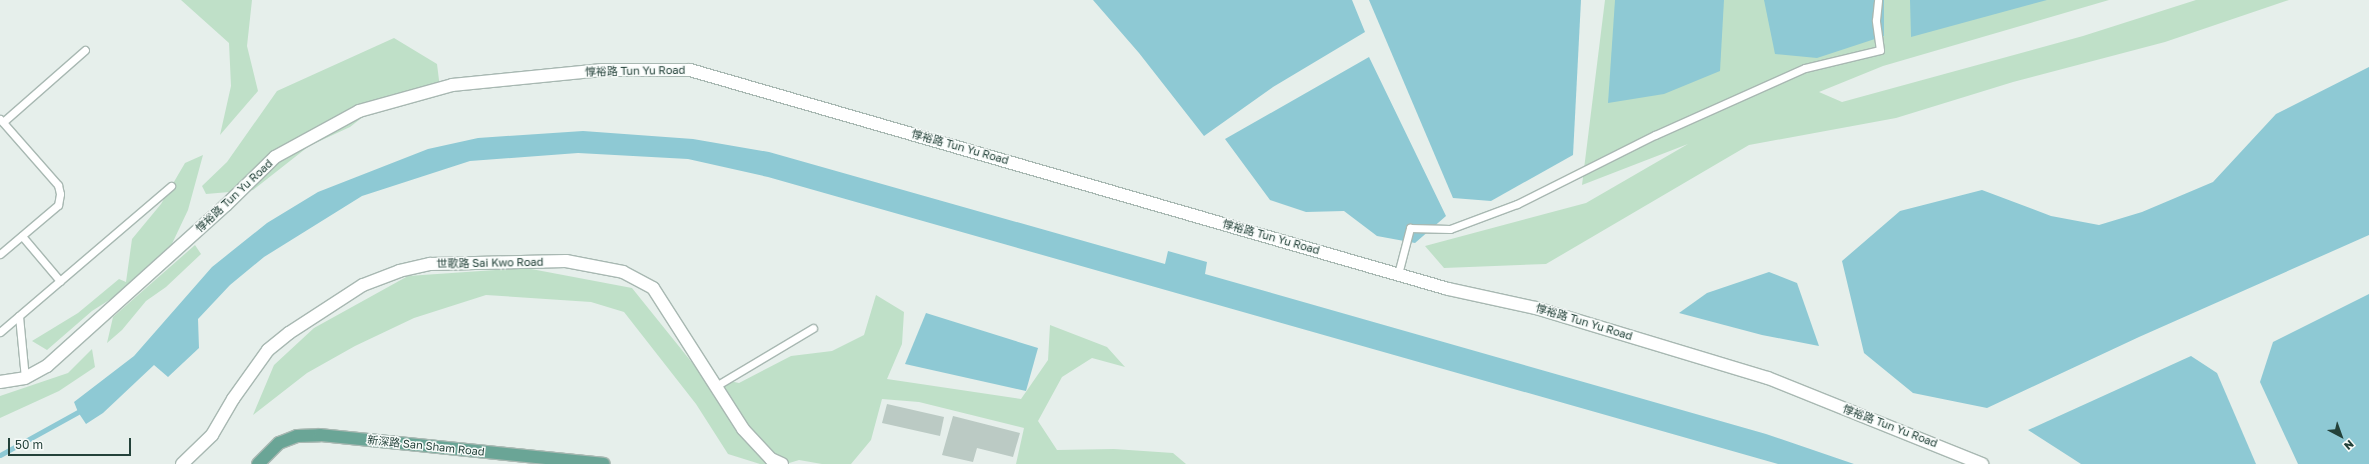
<!DOCTYPE html>
<html>
<head>
<meta charset="utf-8">
<style>
  body { margin:0 }
  #map { position:relative; width:2369px; height:464px; overflow:hidden; background:#e6efeb; font-family:"Golos Text","Noto Sans SC",sans-serif }
  div>[style] { position:absolute }
  .green>* { inset:0; background:#bfe0c8 }
  .water>* { inset:0; background:#8ec9d4 }
  .stream>* { height:5px; margin:-2.5px; padding:0 2.5px; transform-origin:2.5px; border-radius:2.5px; background:#8ec9d4 }
  .building>* { inset:0; background:#bbcac4 }
  .roads { filter:drop-shadow(1px 0 #a8b8b2) drop-shadow(-1px 0 #a8b8b2) drop-shadow(0 1px #a8b8b2) drop-shadow(0 -1px #a8b8b2) }
  .lane>* { height:7px; margin:-3.5px; padding:0 3.5px; transform-origin:3.5px; border-radius:3.5px; background:#fff }
  .street>* { height:12px; margin:-6px; padding:0 6px; transform-origin:6px; border-radius:6px; background:#fff }
  .primary>* { height:12px; margin:-6px; padding:0 6px; transform-origin:6px; border-radius:6px; background:#6aa596 }
  span { translate:-50% -50%; white-space:nowrap; text-align:center; line-height:1.15; -webkit-text-stroke:3px #f7fbf9; paint-order:stroke }
  .street-label { font-size:11px; color:#24423a }
  .north { position:absolute; left:2321px; top:416px; width:40px; height:40px; -webkit-text-stroke:3px #f7fbf9; paint-order:stroke; rotate:139deg; font-size:11px; font-weight:700; line-height:16px; text-align:center; color:#24423a }
  .north::after { content:''; display:block; margin:auto; width:14px; height:18px; background:#24423a; clip-path:polygon(50% 0,100% 100%,50% 72%,0 100%) }
  .scale { position:absolute; left:8px; top:438px; width:123px; height:18px; box-sizing:border-box; border:2px solid #24423a; border-top:0; padding-left:5px; font-size:12px; line-height:14px; white-space:nowrap; color:#24423a; -webkit-text-stroke:3px #f7fbf9; paint-order:stroke }
</style>
</head>
<body>
<div id="map">
  <div class="green">
    <i style="clip-path:polygon(181px 0,252px 0,247px 46px,258px 91px,220px 135px,231px 86px,229px 43px)"></i>
    <i style="clip-path:polygon(1605px 0,2109px 0,1883px 66px,1819px 92px,1842px 102px,2083px 36px,2196px 0,2289px 0,2165px 42px,2013px 82px,1896px 118px,1749px 145px,1546px 264px,1444px 268px,1425px 246px,1586px 203px,1688px 144px,1582px 185px)"></i>
    <i style="clip-path:polygon(394px 38px,437px 64px,440px 88px,416px 102px,392px 94px,350px 127px,309px 146px,253px 190px,206px 194px,202px 186px,227px 162px,277px 91px)"></i>
    <i style="clip-path:polygon(203px 155px,188px 210px,170px 248px,125px 290px,92px 311px,47px 350px,32px 341px,78px 313px,119px 279px,126px 282px,132px 239px,161px 204px,185px 163px)"></i>
    <i style="clip-path:polygon(195px 245px,201px 254px,166px 287px,146px 301px,122px 330px,107px 343px,113px 317px)"></i>
    <i style="clip-path:polygon(526px 268px,632px 288px,702px 375px,739px 383px,791px 356px,832px 351px,864px 335px,876px 295px,904px 312px,902px 344px,887px 379px,1021px 399px,1048px 360px,1050px 325px,1107px 347px,1125px 367px,1092px 358px,1062px 377px,1038px 421px,1057px 450px,1114px 449px,1173px 453px,1186px 464px,1016px 464px,1024px 428px,919px 402px,882px 399px,871px 440px,851px 464px,822px 464px,799px 460px,786px 464px,760px 464px,728px 454px,696px 404px,624px 312px,591px 302px,486px 295px,414px 318px,355px 346px,307px 373px,253px 415px,274px 365px,314px 328px,408px 276px)"></i>
    <i style="clip-path:polygon(92px 349px,95px 367px,59px 391px,0 418px,0 396px,68px 373px)"></i>
  </div>
  <div class="water">
    <i style="clip-path:polygon(1093px 0,1352px 0,1365px 32px,1273px 87px,1204px 136px,1139px 53px)"></i>
    <i style="clip-path:polygon(1369px 0,1581px 0,1573px 155px,1491px 201px,1453px 198px)"></i>
    <i style="clip-path:polygon(1615px 0,1724px 0,1720px 71px,1664px 94px,1608px 103px)"></i>
    <i style="clip-path:polygon(1764px 0,1884px 0,1884px 36px,1817px 58px,1775px 54px)"></i>
    <i style="clip-path:polygon(1910px 0,2047px 0,1911px 37px)"></i>
    <i style="clip-path:polygon(1369px 57px,1446px 216px,1415px 243px,1377px 236px,1344px 211px,1306px 212px,1270px 200px,1225px 139px)"></i>
    <i style="clip-path:polygon(2369px 67px,2369px 235px,2139px 337px,1987px 408px,1913px 393px,1864px 353px,1842px 261px,1900px 211px,1982px 190px,2051px 216px,2099px 225px,2142px 212px,2213px 182px,2276px 114px)"></i>
    <i style="clip-path:polygon(583px 131px,693px 139px,769px 152px,1165px 264px,1168px 251px,1207px 262px,1205px 274px,1766px 434px,1854px 464px,1778px 464px,768px 177px,688px 159px,578px 153px,470px 161px,362px 196px,264px 257px,230px 285px,198px 319px,199px 348px,168px 377px,154px 365px,103px 413px,86px 424px,78px 412px,74px 402px,134px 356px,212px 267px,267px 223px,318px 192px,428px 149px,478px 138px)"></i>
    <i style="clip-path:polygon(1769px 272px,1797px 283px,1819px 346px,1762px 335px,1679px 313px,1707px 293px)"></i>
    <i style="clip-path:polygon(2369px 294px,2369px 464px,2298px 464px,2260px 382px,2273px 342px)"></i>
    <i style="clip-path:polygon(926px 313px,1038px 348px,1026px 391px,905px 364px)"></i>
    <i style="clip-path:polygon(2191px 356px,2217px 373px,2256px 464px,2081px 464px,2028px 430px)"></i>
  </div>
  <div class="stream">
    <i style="left:0;top:455px;width:89px;rotate:-28.9deg"></i>
  </div>
  <div class="building">
    <i style="clip-path:polygon(887px 404px,944px 417px,940px 436px,882px 423px)"></i>
    <i style="clip-path:polygon(953px 416px,1020px 433px,1013px 457px,977px 448px,973px 462px,942px 455px)"></i>
  </div>
  <div class="roads">
    <div class="lane">
      <i style="left:0;top:119px;width:88px;rotate:48.7deg"></i>
      <i style="left:58px;top:185px;width:9px;rotate:77deg"></i>
      <i style="left:60px;top:194px;width:11px;rotate:100deg"></i>
      <i style="left:58px;top:205px;width:76px;rotate:139.8deg"></i>
      <i style="left:3px;top:122px;width:109px;rotate:-41.3deg"></i>
      <i style="left:22px;top:236px;width:59px;rotate:49.8deg"></i>
      <i style="left:1398px;top:274px;width:48px;rotate:-75.4deg"></i>
      <i style="left:1410px;top:228px;width:40px;rotate:1.4deg"></i>
      <i style="left:1450px;top:229px;width:72px;rotate:-20.5deg"></i>
      <i style="left:1517px;top:204px;width:154px;rotate:-26.6deg"></i>
      <i style="left:1655px;top:135px;width:164px;rotate:-24.1deg"></i>
      <i style="left:1805px;top:68px;width:77px;rotate:-13.5deg"></i>
      <i style="left:1880px;top:50px;width:30px;rotate:-98deg"></i>
      <i style="left:1876px;top:20px;width:20px;rotate:-84deg"></i>
      <i style="left:19px;top:316px;width:62px;rotate:84.5deg"></i>
      <i style="left:0;top:332px;width:225px;rotate:-40.5deg"></i>
      <i style="left:716px;top:386px;width:113px;rotate:-30.9deg"></i>
    </div>
    <div class="street">
      <i style="left:0;top:382px;width:25px;rotate:-9deg"></i>
      <i style="left:25px;top:378px;width:25px;rotate:-29deg"></i>
      <i style="left:47px;top:366px;width:241px;rotate:-42deg"></i>
      <i style="left:226px;top:205px;width:69px;rotate:-44.4deg"></i>
      <i style="left:275px;top:157px;width:96px;rotate:-28.7deg"></i>
      <i style="left:359px;top:111px;width:97px;rotate:-15.6deg"></i>
      <i style="left:452px;top:85px;width:151px;rotate:-5.7deg"></i>
      <i style="left:602px;top:70px;width:88px"></i>
      <i style="left:690px;top:70px;width:789px;rotate:16.11deg"></i>
      <i style="left:1448px;top:289px;width:90px;rotate:12.2deg"></i>
      <i style="left:1536px;top:308px;width:242px;rotate:16.8deg"></i>
      <i style="left:1768px;top:378px;width:231px;rotate:21.9deg"></i>
      <i style="left:182px;top:464px;width:42px;rotate:-44deg"></i>
      <i style="left:212px;top:435px;width:42px;rotate:-59.7deg"></i>
      <i style="left:233px;top:399px;width:60px;rotate:-54.5deg"></i>
      <i style="left:268px;top:350px;width:27px;rotate:-39deg"></i>
      <i style="left:289px;top:333px;width:88px;rotate:-33deg"></i>
      <i style="left:363px;top:285px;width:39px;rotate:-21deg"></i>
      <i style="left:399px;top:271px;width:32px;rotate:-13deg"></i>
      <i style="left:430px;top:264px;width:136px;rotate:-1.3deg"></i>
      <i style="left:566px;top:261px;width:58px;rotate:10.9deg"></i>
      <i style="left:623px;top:272px;width:34px;rotate:28deg"></i>
      <i style="left:653px;top:288px;width:167px;rotate:57.4deg"></i>
      <i style="left:743px;top:429px;width:41px;rotate:47deg"></i>
      <i style="left:771px;top:459px;width:12px;rotate:24deg"></i>
    </div>
    <div class="primary">
      <i style="left:258px;top:464px;width:30px;rotate:-45deg"></i>
      <i style="left:279px;top:443px;width:19px;rotate:-21deg"></i>
      <i style="left:297px;top:436px;width:23px;rotate:-2deg"></i>
      <i style="left:320px;top:435px;width:285px;rotate:5.8deg"></i>
    </div>
  </div>
  <div class="street-label">
    <span style="left:635px;top:71px;rotate:-1deg">惇裕路 Tun Yu Road</span>
    <span style="left:960px;top:147px;rotate:16deg">惇裕路 Tun Yu Road</span>
    <span style="left:234px;top:196px;rotate:-43deg">惇裕路 Tun Yu Road</span>
    <span style="left:1271px;top:237px;rotate:16deg">惇裕路 Tun Yu Road</span>
    <span style="left:490px;top:263px;rotate:-1deg">世歌路 Sai Kwo Road</span>
    <span style="left:1584px;top:322px;rotate:17deg">惇裕路 Tun Yu Road</span>
    <span style="left:1890px;top:426px;rotate:21deg">惇裕路 Tun Yu Road</span>
    <span style="left:426px;top:446px;rotate:6deg">新深路 San Sham Road</span>
  </div>
  <div class="north">N</div>
  <div class="scale">50 m</div>
</div>
</body>
</html>
